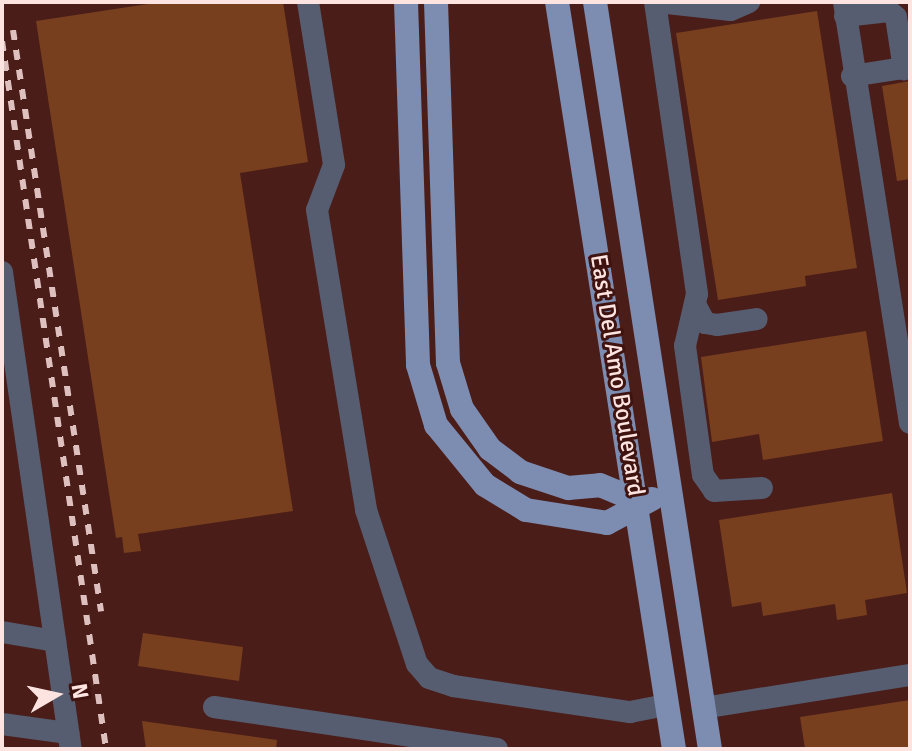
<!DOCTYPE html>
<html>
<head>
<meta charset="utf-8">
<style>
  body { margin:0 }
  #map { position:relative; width:912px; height:751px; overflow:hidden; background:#4a1d19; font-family:Signika,sans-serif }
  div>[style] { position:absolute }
  .building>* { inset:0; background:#783f1e }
  .minor>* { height:22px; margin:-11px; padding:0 11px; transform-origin:11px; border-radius:11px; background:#565d70 }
  .major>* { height:24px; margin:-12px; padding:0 12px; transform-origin:12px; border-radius:12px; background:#7d8cb1 }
  .rail>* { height:6px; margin-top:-3px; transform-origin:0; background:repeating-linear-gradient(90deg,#dec1be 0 10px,transparent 0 20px) }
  span { translate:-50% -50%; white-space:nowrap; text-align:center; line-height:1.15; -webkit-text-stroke:6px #3f130f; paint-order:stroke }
  .street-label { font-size:24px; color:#fde4e1 }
  .frame { position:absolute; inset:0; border:4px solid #fde4e1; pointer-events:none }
  .north { position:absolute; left:16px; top:655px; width:80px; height:80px; -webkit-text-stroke:6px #3f130f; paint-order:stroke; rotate:81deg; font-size:22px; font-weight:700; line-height:32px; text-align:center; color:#fde4e1 }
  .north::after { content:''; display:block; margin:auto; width:28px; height:36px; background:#fde4e1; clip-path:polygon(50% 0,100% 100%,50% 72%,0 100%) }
</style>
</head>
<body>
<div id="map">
  <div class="building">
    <i style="clip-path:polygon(161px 2px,283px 2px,308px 162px,240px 173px,293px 511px,138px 534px,141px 551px,124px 553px,122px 537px,116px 538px,36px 21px)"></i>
    <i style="clip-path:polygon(817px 11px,857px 268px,805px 276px,806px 286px,718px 300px,676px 33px)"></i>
    <i style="clip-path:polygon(910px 81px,910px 179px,897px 181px,882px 86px)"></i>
    <i style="clip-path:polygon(866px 331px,883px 441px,763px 460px,759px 434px,712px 442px,701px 357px)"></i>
    <i style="clip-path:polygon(892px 493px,907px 593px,865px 600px,867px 615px,837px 620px,835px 604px,763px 616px,761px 602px,732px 607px,719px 520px)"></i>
    <i style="clip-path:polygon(143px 633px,243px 647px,239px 681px,138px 666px)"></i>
    <i style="clip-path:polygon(910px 700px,910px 749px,805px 749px,800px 717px)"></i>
    <i style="clip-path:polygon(142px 721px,277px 740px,276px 749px,146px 749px)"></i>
  </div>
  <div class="minor">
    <i style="left:308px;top:2px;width:165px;rotate:80.9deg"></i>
    <i style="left:334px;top:165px;width:48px;rotate:110.7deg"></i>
    <i style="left:317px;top:210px;width:304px;rotate:80.7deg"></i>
    <i style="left:366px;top:510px;width:162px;rotate:71.7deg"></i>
    <i style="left:417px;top:664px;width:18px;rotate:49deg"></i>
    <i style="left:429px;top:678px;width:25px;rotate:18deg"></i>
    <i style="left:453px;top:686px;width:179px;rotate:8.4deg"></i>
    <i style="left:630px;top:712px;width:38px;rotate:-11deg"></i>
    <i style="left:655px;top:2px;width:295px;rotate:81.8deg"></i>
    <i style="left:697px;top:294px;width:53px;rotate:103deg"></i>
    <i style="left:685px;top:346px;width:130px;rotate:82.1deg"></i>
    <i style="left:703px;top:475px;width:19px;rotate:55deg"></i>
    <i style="left:714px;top:491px;width:48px;rotate:-3.6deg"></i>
    <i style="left:658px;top:2px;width:73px;rotate:6.3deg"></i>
    <i style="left:731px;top:10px;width:20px;rotate:-24deg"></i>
    <i style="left:844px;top:2px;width:426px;rotate:81.1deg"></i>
    <i style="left:845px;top:16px;width:44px;rotate:-6.5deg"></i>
    <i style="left:889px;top:11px;width:9px;rotate:41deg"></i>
    <i style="left:896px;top:17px;width:53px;rotate:81.3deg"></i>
    <i style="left:852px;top:76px;width:59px;rotate:-8.8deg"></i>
    <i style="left:2px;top:272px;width:482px;rotate:81.8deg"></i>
    <i style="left:697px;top:308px;width:17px;rotate:62deg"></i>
    <i style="left:705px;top:323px;width:12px;rotate:9deg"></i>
    <i style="left:717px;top:325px;width:40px;rotate:-8.5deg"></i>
    <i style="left:2px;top:632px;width:54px;rotate:9.6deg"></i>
    <i style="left:214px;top:707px;width:286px;rotate:8.4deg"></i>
    <i style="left:703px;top:708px;width:210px;rotate:-9.1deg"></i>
    <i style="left:2px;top:724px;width:67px;rotate:7.8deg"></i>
  </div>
  <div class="major">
    <i style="left:406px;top:2px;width:363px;rotate:88.1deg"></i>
    <i style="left:418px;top:365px;width:63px;rotate:73.3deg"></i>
    <i style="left:436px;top:425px;width:77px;rotate:50.8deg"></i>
    <i style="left:485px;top:485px;width:48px;rotate:31.4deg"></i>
    <i style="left:526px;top:510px;width:82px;rotate:9.1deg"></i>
    <i style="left:607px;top:523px;width:51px;rotate:-28.1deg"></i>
    <i style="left:436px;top:2px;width:361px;rotate:88.1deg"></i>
    <i style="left:448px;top:363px;width:48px;rotate:73.1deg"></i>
    <i style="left:462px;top:409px;width:49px;rotate:55deg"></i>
    <i style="left:490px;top:449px;width:38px;rotate:37deg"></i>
    <i style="left:520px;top:472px;width:51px;rotate:18.4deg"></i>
    <i style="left:568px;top:488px;width:32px;rotate:-5deg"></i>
    <i style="left:600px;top:485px;width:41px;rotate:22.8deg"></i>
    <i style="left:557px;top:2px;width:756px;rotate:81.1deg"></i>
    <i style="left:595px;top:2px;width:756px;rotate:81.25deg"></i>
  </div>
  <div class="rail">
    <i style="left:13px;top:30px;width:588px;rotate:81.39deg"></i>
    <i style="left:2px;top:41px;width:716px;rotate:81.64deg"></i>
  </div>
  <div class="street-label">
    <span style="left:617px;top:375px;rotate:81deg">East Del Amo Boulevard</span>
  </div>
  <div class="frame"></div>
  <div class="north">N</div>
</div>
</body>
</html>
